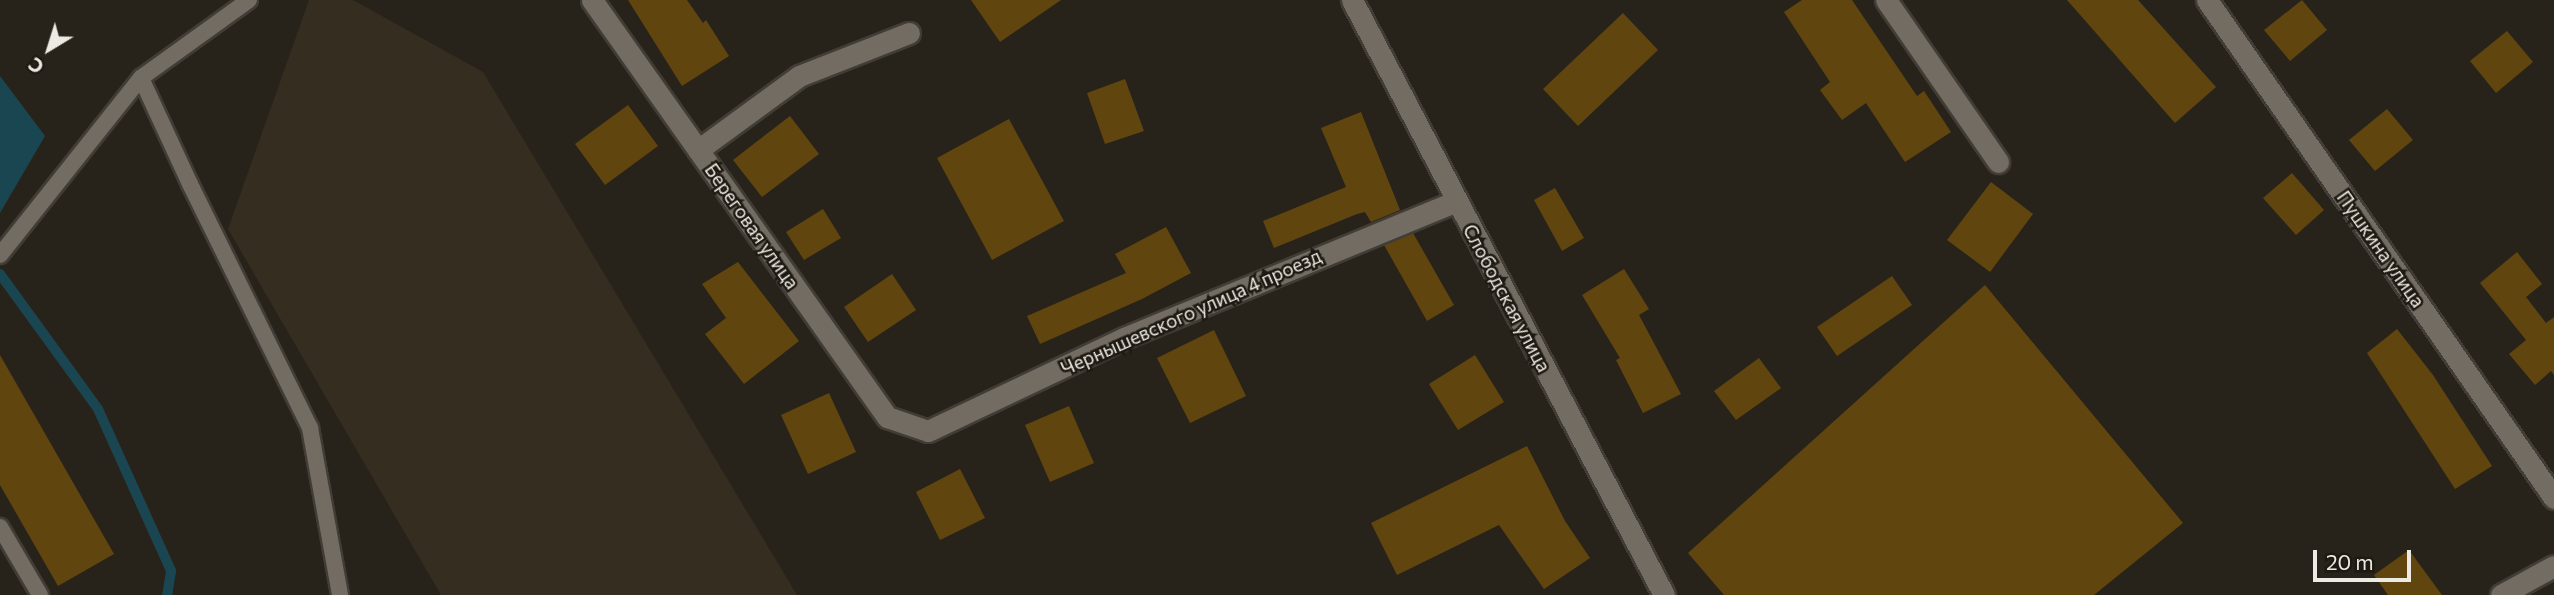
<!DOCTYPE html>
<html>
<head>
<meta charset="utf-8">
<style>
  body { margin:0 }
  #map { position:relative; width:2554px; height:595px; overflow:hidden; background:#28231a; font-family:Commissioner,sans-serif }
  div>[style] { position:absolute }
  .built>* { inset:0; background:#352d1f }
  .water>* { inset:0; background:#1a4652 }
  .stream>* { height:10px; margin:-5px; padding:0 5px; transform-origin:5px; border-radius:5px; background:#1a4652 }
  .building>* { inset:0; background:#61450f }
  .roads { filter:drop-shadow(2px 0 #413d36) drop-shadow(-2px 0 #413d36) drop-shadow(0 2px #413d36) drop-shadow(0 -2px #413d36) }
  .lane>* { height:16px; margin:-8px; padding:0 8px; transform-origin:8px; border-radius:8px; background:#726c62 }
  .street>* { height:21px; margin:-10.5px; padding:0 10.5px; transform-origin:10.5px; border-radius:10.5px; background:#726c62 }
  .secondary>* { height:21px; margin:-10.5px; padding:0 10.5px; transform-origin:10.5px; border-radius:10.5px; background:#726c62 }
  span { translate:-50% -50%; white-space:nowrap; text-align:center; line-height:1.15; -webkit-text-stroke:5px #1e1911; paint-order:stroke }
  .street-label { font-size:19px; color:#edeae4 }
  .north { position:absolute; left:14px; top:14px; width:70px; height:70px; -webkit-text-stroke:5px #1e1911; paint-order:stroke; rotate:218deg; font-size:19px; font-weight:700; line-height:28px; text-align:center; color:#edeae4 }
  .north::after { content:''; display:block; margin:auto; width:24px; height:32px; background:#edeae4; clip-path:polygon(50% 0,100% 100%,50% 72%,0 100%) }
  .scale { position:absolute; left:2313px; top:550px; width:98px; height:32px; box-sizing:border-box; border:4px solid #edeae4; border-top:0; padding-left:9px; font-size:21px; line-height:24px; white-space:nowrap; color:#edeae4; -webkit-text-stroke:5px #1e1911; paint-order:stroke }
</style>
</head>
<body>
<div id="map">
  <div class="built">
    <i style="clip-path:polygon(309px 0,353px 0,483px 72px,797px 595px,441px 595px,228px 229px)"></i>
  </div>
  <div class="water">
    <i style="clip-path:polygon(0 76px,45px 136px,0 213px)"></i>
  </div>
  <div class="stream">
    <i style="left:0;top:274px;width:167px;rotate:54deg"></i>
    <i style="left:98px;top:409px;width:178px;rotate:65.7deg"></i>
    <i style="left:171px;top:571px;width:24px;rotate:99deg"></i>
  </div>
  <div class="building">
    <i style="clip-path:polygon(628px 0,687px 0,703px 23px,706px 20px,729px 56px,682px 86px)"></i>
    <i style="clip-path:polygon(971px 0,1061px 0,1000px 42px)"></i>
    <i style="clip-path:polygon(1802px 0,1852px 0,1917px 96px,1924px 91px,1951px 132px,1905px 162px,1866px 103px,1842px 120px,1820px 90px,1830px 82px,1784px 12px)"></i>
    <i style="clip-path:polygon(2067px 0,2138px 0,2216px 87px,2175px 123px)"></i>
    <i style="clip-path:polygon(2302px 0,2327px 30px,2290px 61px,2264px 30px)"></i>
    <i style="clip-path:polygon(1623px 13px,1658px 50px,1578px 126px,1543px 89px)"></i>
    <i style="clip-path:polygon(2507px 31px,2533px 62px,2496px 93px,2470px 61px)"></i>
    <i style="clip-path:polygon(1125px 79px,1144px 131px,1105px 144px,1087px 93px)"></i>
    <i style="clip-path:polygon(628px 105px,658px 146px,605px 185px,575px 144px)"></i>
    <i style="clip-path:polygon(2387px 109px,2413px 140px,2375px 171px,2349px 140px)"></i>
    <i style="clip-path:polygon(1361px 112px,1400px 210px,1371px 222px,1365px 212px,1357px 214px,1274px 248px,1263px 221px,1346px 187px,1321px 128px)"></i>
    <i style="clip-path:polygon(790px 116px,819px 154px,762px 197px,733px 160px)"></i>
    <i style="clip-path:polygon(1009px 119px,1064px 221px,992px 260px,937px 158px)"></i>
    <i style="clip-path:polygon(2292px 173px,2324px 210px,2296px 235px,2263px 198px)"></i>
    <i style="clip-path:polygon(1991px 182px,2033px 214px,1990px 272px,1947px 240px)"></i>
    <i style="clip-path:polygon(1555px 188px,1584px 238px,1562px 251px,1534px 200px)"></i>
    <i style="clip-path:polygon(823px 209px,841px 238px,804px 260px,786px 232px)"></i>
    <i style="clip-path:polygon(1166px 227px,1191px 273px,1142px 299px,1040px 344px,1027px 316px,1126px 273px,1115px 254px)"></i>
    <i style="clip-path:polygon(1413px 233px,1454px 305px,1427px 321px,1384px 245px)"></i>
    <i style="clip-path:polygon(2517px 252px,2542px 284px,2526px 297px,2546px 323px,2554px 317px,2554px 375px,2551px 371px,2535px 385px,2509px 354px,2526px 340px,2480px 283px)"></i>
    <i style="clip-path:polygon(738px 262px,799px 341px,744px 384px,705px 334px,726px 318px,702px 284px)"></i>
    <i style="clip-path:polygon(1624px 269px,1649px 309px,1639px 315px,1681px 394px,1643px 413px,1616px 360px,1620px 358px,1582px 295px)"></i>
    <i style="clip-path:polygon(892px 274px,916px 310px,868px 342px,844px 307px)"></i>
    <i style="clip-path:polygon(1892px 276px,1912px 305px,1837px 356px,1817px 327px)"></i>
    <i style="clip-path:polygon(1985px 285px,2183px 523px,2094px 595px,1724px 595px,1688px 553px)"></i>
    <i style="clip-path:polygon(2397px 329px,2433px 375px,2492px 466px,2455px 489px,2367px 353px)"></i>
    <i style="clip-path:polygon(1214px 330px,1246px 396px,1190px 423px,1157px 358px)"></i>
    <i style="clip-path:polygon(0 355px,114px 554px,58px 586px,0 485px)"></i>
    <i style="clip-path:polygon(1475px 355px,1504px 402px,1458px 430px,1429px 384px)"></i>
    <i style="clip-path:polygon(1759px 358px,1781px 388px,1736px 420px,1714px 391px)"></i>
    <i style="clip-path:polygon(829px 393px,856px 452px,808px 474px,781px 415px)"></i>
    <i style="clip-path:polygon(1069px 406px,1094px 463px,1050px 482px,1025px 425px)"></i>
    <i style="clip-path:polygon(1527px 446px,1565px 521px,1590px 558px,1544px 589px,1499px 525px,1397px 575px,1371px 523px)"></i>
    <i style="clip-path:polygon(960px 469px,985px 518px,940px 540px,916px 492px)"></i>
    <i style="clip-path:polygon(2409px 550px,2442px 595px,2388px 595px,2374px 575px)"></i>
  </div>
  <div class="roads">
    <div class="lane">
      <i style="left:249px;top:0;width:133px;rotate:144.2deg"></i>
      <i style="left:141px;top:78px;width:117px;rotate:65.2deg"></i>
      <i style="left:190px;top:184px;width:272px;rotate:63.8deg"></i>
      <i style="left:310px;top:428px;width:170px;rotate:79.8deg"></i>
      <i style="left:0;top:255px;width:226px;rotate:-51.5deg"></i>
      <i style="left:0;top:527px;width:79px;rotate:59.5deg"></i>
    </div>
    <div class="street">
      <i style="left:592px;top:0;width:511px;rotate:54.72deg"></i>
      <i style="left:887px;top:417px;width:43px;rotate:18.9deg"></i>
      <i style="left:928px;top:431px;width:217px;rotate:-25.4deg"></i>
      <i style="left:1124px;top:338px;width:359px;rotate:-22.4deg"></i>
      <i style="left:1886px;top:0;width:197px;rotate:55.3deg"></i>
      <i style="left:2207px;top:0;width:607px;rotate:55.13deg"></i>
      <i style="left:698px;top:150px;width:125px;rotate:-36.2deg"></i>
      <i style="left:799px;top:76px;width:118px;rotate:-21.4deg"></i>
      <i style="left:2501px;top:595px;width:60px;rotate:-28.7deg"></i>
    </div>
    <div class="secondary">
      <i style="left:1352px;top:0;width:672px;rotate:62.33deg"></i>
    </div>
  </div>
  <div class="street-label">
    <span style="left:752px;top:226px;rotate:55deg">Береговая улица</span>
    <span style="left:2381px;top:249px;rotate:55deg">Пушкина улица</span>
    <span style="left:1507px;top:298px;rotate:62deg">Слободская улица</span>
    <span style="left:1191px;top:312px;rotate:-24deg">Чернышевского улица 4 проезд</span>
  </div>
  <div class="north">С</div>
  <div class="scale">20 m</div>
</div>
</body>
</html>
